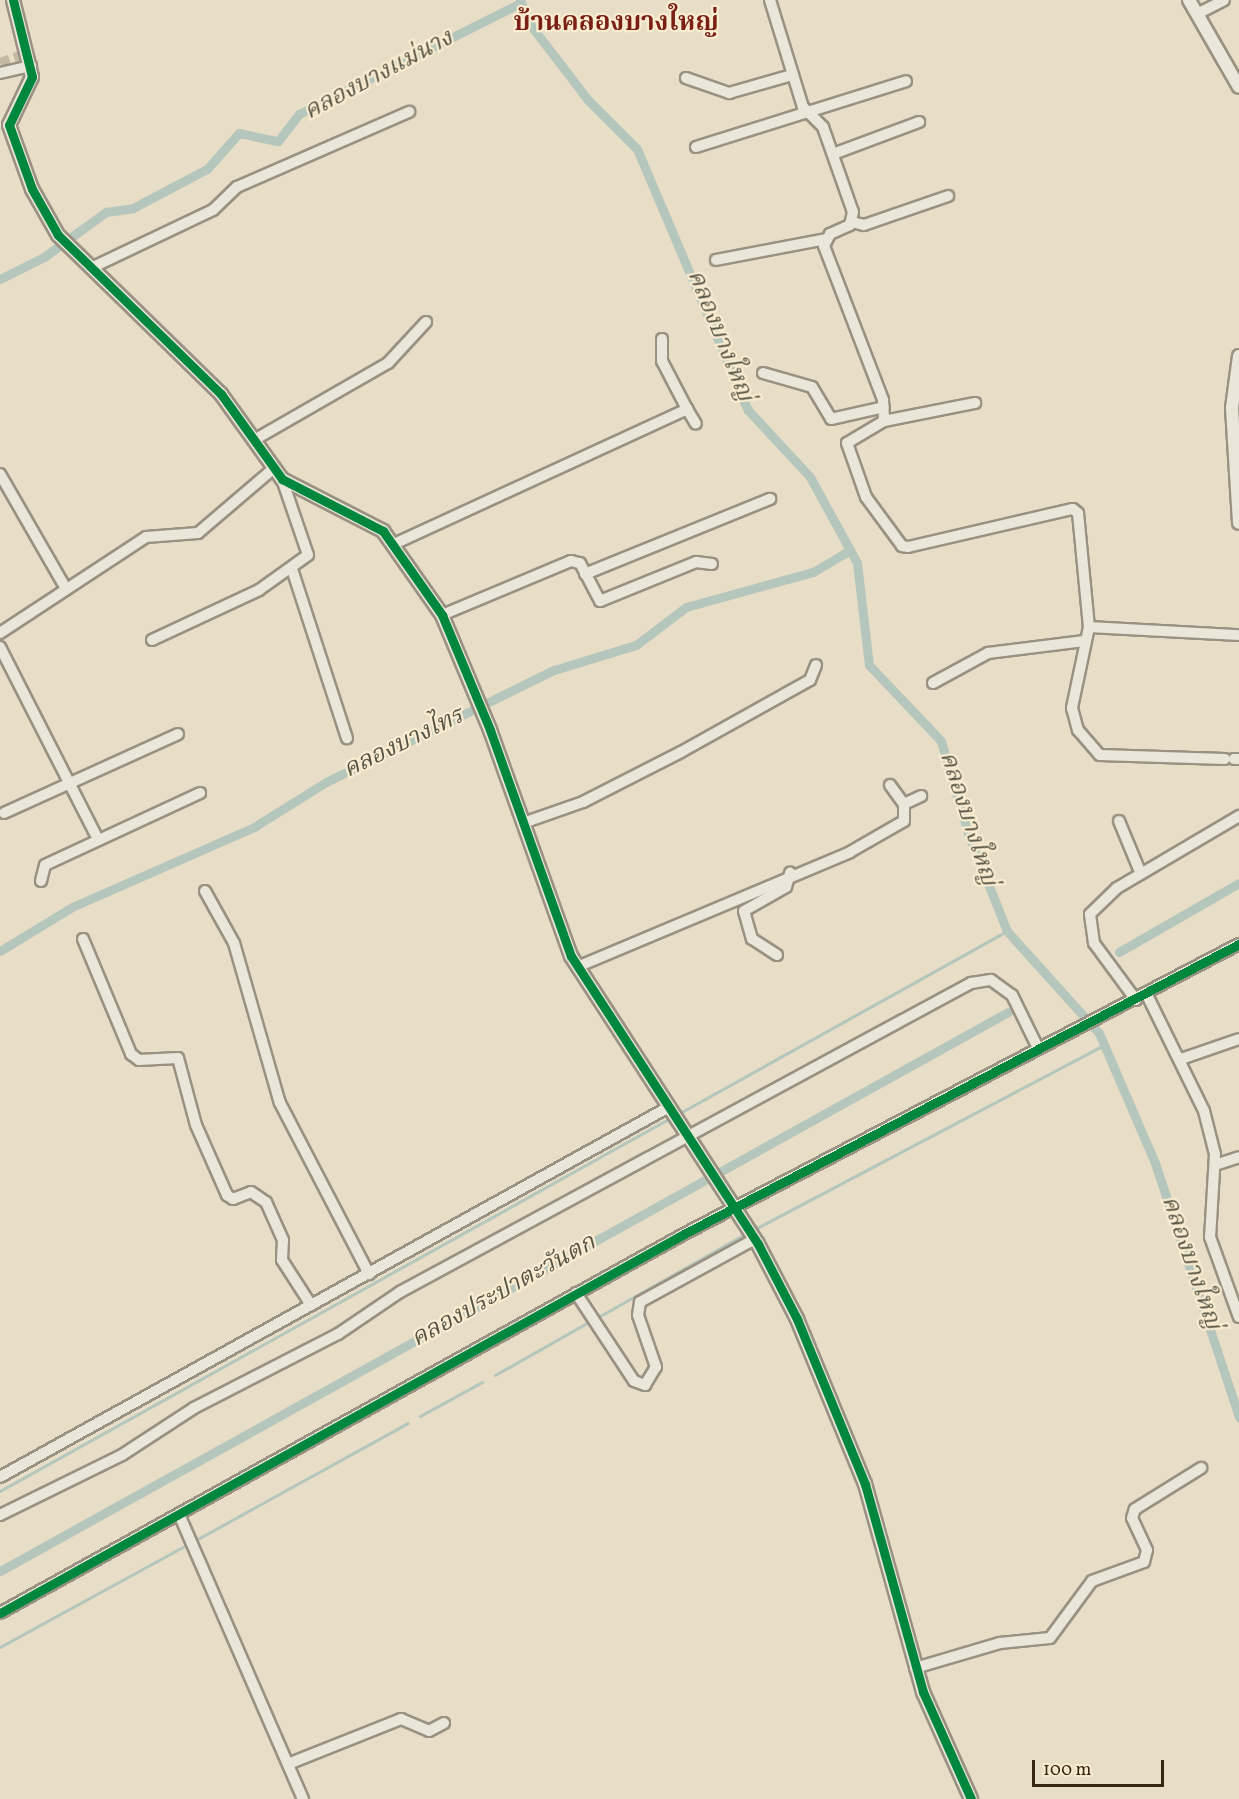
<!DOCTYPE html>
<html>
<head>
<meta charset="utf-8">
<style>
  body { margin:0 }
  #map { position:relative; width:1239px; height:1799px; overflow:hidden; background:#e8ddc6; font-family:Vollkorn,"Noto Serif Thai",serif }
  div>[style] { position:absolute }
  .stream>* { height:3px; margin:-1.5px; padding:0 1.5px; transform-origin:1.5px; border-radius:1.5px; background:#b5c6bc }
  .canal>* { height:9px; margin:-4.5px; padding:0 4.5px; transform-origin:4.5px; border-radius:4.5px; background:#b5c6bc }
  .minor-tunnel>* { height:10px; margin-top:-5px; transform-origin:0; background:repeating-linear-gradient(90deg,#c4b9a2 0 10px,transparent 0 15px) }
  .roads { filter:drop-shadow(2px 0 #999182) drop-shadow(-2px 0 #999182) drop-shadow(0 2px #999182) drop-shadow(0 -2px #999182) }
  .minor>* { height:10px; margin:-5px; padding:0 5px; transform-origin:5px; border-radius:5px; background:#ebe6da }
  .tertiary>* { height:12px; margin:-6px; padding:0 6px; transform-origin:6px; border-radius:6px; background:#ebe6da }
  .cycleway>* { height:9px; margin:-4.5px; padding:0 4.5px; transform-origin:4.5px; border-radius:4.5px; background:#00873e }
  span { translate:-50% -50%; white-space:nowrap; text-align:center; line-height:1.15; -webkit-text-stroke:4.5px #f9ecd1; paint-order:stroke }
  .water-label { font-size:24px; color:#565445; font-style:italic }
  .quarter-label { font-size:26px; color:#7a1f14; font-weight:700 }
  .scale { position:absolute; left:1032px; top:1760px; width:132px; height:27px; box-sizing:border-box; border:3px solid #362714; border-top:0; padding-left:8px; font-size:18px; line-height:21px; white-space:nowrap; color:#362714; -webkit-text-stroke:4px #f9ecd1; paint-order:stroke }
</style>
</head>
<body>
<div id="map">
  <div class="stream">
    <i style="left:678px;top:1114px;width:376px;rotate:-29.1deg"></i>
    <i style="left:753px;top:1230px;width:397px;rotate:-27.8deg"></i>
    <i style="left:600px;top:1316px;width:169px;rotate:-29.5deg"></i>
    <i style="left:495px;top:1375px;width:106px;rotate:-29.5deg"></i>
    <i style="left:420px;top:1416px;width:71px;rotate:-28.7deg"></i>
    <i style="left:0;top:1491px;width:769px;rotate:-29.1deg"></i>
    <i style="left:194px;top:1541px;width:244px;rotate:-28.9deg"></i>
    <i style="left:0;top:1647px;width:214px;rotate:-28.7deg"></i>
  </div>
  <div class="canal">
    <i style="left:520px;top:0;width:30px;rotate:66deg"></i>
    <i style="left:532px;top:27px;width:92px;rotate:52.5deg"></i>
    <i style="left:588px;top:100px;width:69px;rotate:45deg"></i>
    <i style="left:637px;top:149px;width:284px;rotate:67deg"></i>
    <i style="left:748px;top:410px;width:91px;rotate:47.2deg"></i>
    <i style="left:810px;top:477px;width:98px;rotate:61.3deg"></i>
    <i style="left:857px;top:563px;width:103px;rotate:83.3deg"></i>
    <i style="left:869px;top:665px;width:105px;rotate:46.5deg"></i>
    <i style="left:941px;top:741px;width:96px;rotate:73.6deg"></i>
    <i style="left:968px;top:833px;width:105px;rotate:68.3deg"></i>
    <i style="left:1007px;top:931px;width:137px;rotate:48deg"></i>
    <i style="left:1099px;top:1033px;width:142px;rotate:66.7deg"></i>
    <i style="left:1155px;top:1163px;width:268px;rotate:71.7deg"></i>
    <i style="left:0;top:279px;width:49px;rotate:-26.6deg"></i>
    <i style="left:44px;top:257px;width:77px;rotate:-36deg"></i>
    <i style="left:106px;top:212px;width:27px;rotate:-8deg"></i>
    <i style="left:133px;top:208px;width:84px;rotate:-27.8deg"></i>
    <i style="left:207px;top:169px;width:48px;rotate:-48.4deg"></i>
    <i style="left:239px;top:133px;width:40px;rotate:12deg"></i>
    <i style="left:278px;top:141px;width:34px;rotate:-52deg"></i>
    <i style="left:299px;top:114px;width:248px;rotate:-26.6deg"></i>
    <i style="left:0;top:951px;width:84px;rotate:-31.4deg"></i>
    <i style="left:72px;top:907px;width:199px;rotate:-23.7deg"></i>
    <i style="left:254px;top:827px;width:85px;rotate:-32deg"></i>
    <i style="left:326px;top:782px;width:254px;rotate:-26.2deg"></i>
    <i style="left:554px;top:670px;width:86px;rotate:-17deg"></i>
    <i style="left:636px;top:645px;width:63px;rotate:-37.2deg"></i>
    <i style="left:686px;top:607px;width:132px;rotate:-15.4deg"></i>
    <i style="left:813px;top:572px;width:43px;rotate:-30.7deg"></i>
    <i style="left:1119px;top:952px;width:138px;rotate:-29.9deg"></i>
    <i style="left:0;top:1571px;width:1153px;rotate:-29.01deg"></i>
  </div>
  <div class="minor-tunnel">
    <i style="left:0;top:63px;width:30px;rotate:-20deg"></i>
  </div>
  <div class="roads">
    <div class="minor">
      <i style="left:770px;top:0;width:112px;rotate:72.9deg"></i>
      <i style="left:803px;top:107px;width:28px;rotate:45deg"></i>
      <i style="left:823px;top:127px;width:90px;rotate:70.6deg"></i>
      <i style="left:853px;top:212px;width:13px;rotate:103deg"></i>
      <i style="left:850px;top:225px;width:22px;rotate:156deg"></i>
      <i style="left:830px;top:234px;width:13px;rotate:117deg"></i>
      <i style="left:824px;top:246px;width:165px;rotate:69deg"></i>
      <i style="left:883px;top:400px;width:21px;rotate:87deg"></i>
      <i style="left:884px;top:421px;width:43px;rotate:149.3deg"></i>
      <i style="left:847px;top:443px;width:57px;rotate:70.6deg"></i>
      <i style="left:866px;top:497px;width:61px;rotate:53.7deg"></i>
      <i style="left:902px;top:546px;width:6px;rotate:9deg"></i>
      <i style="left:908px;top:547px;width:169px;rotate:-13deg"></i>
      <i style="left:1073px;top:509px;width:6px;rotate:39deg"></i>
      <i style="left:1078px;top:513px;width:115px;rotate:84.5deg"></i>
      <i style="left:1089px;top:627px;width:83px;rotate:101.9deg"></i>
      <i style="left:1072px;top:708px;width:23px;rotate:75deg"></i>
      <i style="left:1078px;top:730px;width:33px;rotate:49deg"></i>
      <i style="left:1100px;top:755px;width:125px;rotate:1.8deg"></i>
      <i style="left:1197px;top:14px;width:30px;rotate:-27deg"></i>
      <i style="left:0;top:73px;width:32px;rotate:-13deg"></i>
      <i style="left:686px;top:78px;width:46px;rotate:19.2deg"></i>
      <i style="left:729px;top:93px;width:66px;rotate:-15.9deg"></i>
      <i style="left:696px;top:147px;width:220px;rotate:-17.4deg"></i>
      <i style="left:833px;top:154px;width:92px;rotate:-20.4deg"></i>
      <i style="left:852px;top:222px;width:12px;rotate:14deg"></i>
      <i style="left:864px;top:225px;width:89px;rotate:-19deg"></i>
      <i style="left:716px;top:260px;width:112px;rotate:-10.8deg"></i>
      <i style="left:91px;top:268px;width:135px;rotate:-25.4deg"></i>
      <i style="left:213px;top:210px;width:33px;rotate:-44deg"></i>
      <i style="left:237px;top:187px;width:188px;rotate:-23.6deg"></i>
      <i style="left:662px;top:339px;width:22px;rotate:90deg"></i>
      <i style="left:662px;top:361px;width:54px;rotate:62.5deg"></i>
      <i style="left:763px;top:373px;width:51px;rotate:15.9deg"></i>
      <i style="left:812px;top:387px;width:37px;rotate:59deg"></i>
      <i style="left:831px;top:419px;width:54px;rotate:-12.8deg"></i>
      <i style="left:884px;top:421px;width:93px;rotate:-11.2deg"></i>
      <i style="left:254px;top:440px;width:155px;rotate:-29.9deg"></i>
      <i style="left:388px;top:363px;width:56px;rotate:-47.2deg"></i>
      <i style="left:0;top:474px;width:133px;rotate:60.1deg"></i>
      <i style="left:394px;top:544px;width:323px;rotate:-24.7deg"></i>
      <i style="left:687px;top:409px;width:17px;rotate:59deg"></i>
      <i style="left:292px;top:569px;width:178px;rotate:72deg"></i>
      <i style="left:585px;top:574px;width:200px;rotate:-22.1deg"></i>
      <i style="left:442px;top:615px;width:140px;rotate:-22.7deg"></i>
      <i style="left:571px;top:561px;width:9px;rotate:13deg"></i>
      <i style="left:580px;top:563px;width:43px;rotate:62.2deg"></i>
      <i style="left:600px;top:601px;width:104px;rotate:-22.1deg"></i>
      <i style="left:696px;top:562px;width:16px;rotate:7deg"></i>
      <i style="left:1089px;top:627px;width:150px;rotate:3.1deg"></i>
      <i style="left:0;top:633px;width:175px;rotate:-33.3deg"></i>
      <i style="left:146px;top:537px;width:52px;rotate:-4.4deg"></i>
      <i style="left:198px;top:533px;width:99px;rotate:-40.5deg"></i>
      <i style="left:152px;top:640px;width:118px;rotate:-25deg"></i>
      <i style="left:259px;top:590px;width:60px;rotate:-35.5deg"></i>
      <i style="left:308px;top:555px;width:80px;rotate:-108.9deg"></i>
      <i style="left:0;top:647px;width:216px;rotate:63deg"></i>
      <i style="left:933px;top:683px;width:63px;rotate:-28.6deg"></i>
      <i style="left:988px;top:653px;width:97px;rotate:-7.1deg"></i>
      <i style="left:1234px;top:759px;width:5px"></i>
      <i style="left:890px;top:785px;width:24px;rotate:54deg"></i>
      <i style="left:4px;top:813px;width:191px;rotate:-24.4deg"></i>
      <i style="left:1119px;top:821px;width:57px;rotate:67.5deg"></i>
      <i style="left:523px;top:823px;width:64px;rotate:-19.3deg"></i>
      <i style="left:583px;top:802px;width:110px;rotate:-27deg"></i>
      <i style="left:681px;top:752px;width:148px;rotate:-29.2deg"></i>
      <i style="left:810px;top:680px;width:16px;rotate:-68deg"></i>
      <i style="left:41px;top:881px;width:16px;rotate:-76deg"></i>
      <i style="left:45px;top:865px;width:171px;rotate:-24.9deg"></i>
      <i style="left:205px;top:891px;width:60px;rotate:60.9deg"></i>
      <i style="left:234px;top:943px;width:166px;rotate:74deg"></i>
      <i style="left:280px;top:1103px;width:193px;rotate:62.5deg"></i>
      <i style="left:83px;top:939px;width:125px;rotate:67.3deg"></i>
      <i style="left:131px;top:1054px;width:10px;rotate:37deg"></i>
      <i style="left:139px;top:1060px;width:39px;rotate:-3deg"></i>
      <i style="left:178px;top:1058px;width:69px;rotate:75deg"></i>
      <i style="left:196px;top:1125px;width:77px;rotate:66.1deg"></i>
      <i style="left:227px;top:1195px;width:7px;rotate:34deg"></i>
      <i style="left:233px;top:1199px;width:19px;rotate:-21deg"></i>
      <i style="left:251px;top:1192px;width:18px;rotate:34deg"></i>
      <i style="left:266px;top:1202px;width:42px;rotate:65.9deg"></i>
      <i style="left:283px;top:1240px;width:20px;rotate:93deg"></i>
      <i style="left:282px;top:1260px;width:54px;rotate:57.2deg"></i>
      <i style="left:777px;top:955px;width:30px;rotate:-147deg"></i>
      <i style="left:752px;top:939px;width:29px;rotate:-106deg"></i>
      <i style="left:744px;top:911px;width:48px;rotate:-29.7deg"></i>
      <i style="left:786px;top:887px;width:15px;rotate:-74deg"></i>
      <i style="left:577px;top:967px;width:296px;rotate:-22.8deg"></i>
      <i style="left:850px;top:852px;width:62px;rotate:-29.9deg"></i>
      <i style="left:904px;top:821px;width:17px;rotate:-90deg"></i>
      <i style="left:904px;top:804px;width:19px;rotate:-25deg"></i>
      <i style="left:1147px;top:995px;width:129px;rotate:63.8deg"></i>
      <i style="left:1204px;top:1111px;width:44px;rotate:75.7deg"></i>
      <i style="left:1215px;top:1154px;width:83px;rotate:93.4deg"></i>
      <i style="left:1210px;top:1237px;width:85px;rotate:70.1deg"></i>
      <i style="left:1136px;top:1000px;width:71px;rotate:-126.4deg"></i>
      <i style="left:1094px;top:943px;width:29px;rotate:-98deg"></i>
      <i style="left:1090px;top:914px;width:37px;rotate:-44deg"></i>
      <i style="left:1117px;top:888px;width:142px;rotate:-30.5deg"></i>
      <i style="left:1181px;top:1059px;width:61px;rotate:-19deg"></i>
      <i style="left:1215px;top:1165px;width:25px;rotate:-18deg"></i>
      <i style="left:576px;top:1293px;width:105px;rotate:56.6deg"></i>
      <i style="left:634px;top:1381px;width:12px;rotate:20deg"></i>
      <i style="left:645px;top:1385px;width:21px;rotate:-59deg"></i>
      <i style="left:656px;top:1367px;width:55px;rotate:-109.1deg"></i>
      <i style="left:638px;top:1315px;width:13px;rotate:-81deg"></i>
      <i style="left:640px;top:1302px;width:131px;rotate:-28.7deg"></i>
      <i style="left:0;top:1477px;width:762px;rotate:-28.95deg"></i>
      <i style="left:179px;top:1514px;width:311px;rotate:66.5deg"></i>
      <i style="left:0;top:1515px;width:136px;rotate:-26.2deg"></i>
      <i style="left:122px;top:1455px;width:86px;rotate:-33.1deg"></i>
      <i style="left:194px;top:1408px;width:162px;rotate:-27.2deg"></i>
      <i style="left:338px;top:1334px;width:75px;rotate:-34.1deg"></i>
      <i style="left:400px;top:1292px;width:649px;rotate:-28.42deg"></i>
      <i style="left:971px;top:983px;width:20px;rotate:-9deg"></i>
      <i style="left:991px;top:980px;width:26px;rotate:36deg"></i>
      <i style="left:1012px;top:995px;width:59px;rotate:63.9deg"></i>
      <i style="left:0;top:1613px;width:782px;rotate:-28.99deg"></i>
      <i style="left:684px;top:1234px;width:626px;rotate:-27.59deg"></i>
      <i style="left:915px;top:1668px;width:89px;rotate:-16.4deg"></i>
      <i style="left:1000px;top:1643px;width:50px;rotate:-5.7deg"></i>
      <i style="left:1050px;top:1638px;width:71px;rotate:-53.6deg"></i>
      <i style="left:1092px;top:1581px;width:55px;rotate:-20.1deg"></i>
      <i style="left:1144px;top:1562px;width:12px;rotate:-76deg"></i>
      <i style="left:1147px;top:1550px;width:35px;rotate:-115deg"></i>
      <i style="left:1132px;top:1518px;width:9px;rotate:-72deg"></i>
      <i style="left:1135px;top:1509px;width:78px;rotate:-31.8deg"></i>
      <i style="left:288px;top:1764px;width:122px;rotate:-21.7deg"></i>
      <i style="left:401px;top:1719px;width:30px;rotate:23deg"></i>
      <i style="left:429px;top:1731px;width:17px;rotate:-28deg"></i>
    </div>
    <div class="tertiary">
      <i style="left:13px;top:0;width:79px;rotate:76.1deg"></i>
      <i style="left:32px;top:77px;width:53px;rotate:115.6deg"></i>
      <i style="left:9px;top:125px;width:68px;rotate:70.2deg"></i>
      <i style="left:32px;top:189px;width:53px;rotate:60.5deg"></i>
      <i style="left:58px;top:235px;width:228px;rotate:44.3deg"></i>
      <i style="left:221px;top:394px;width:105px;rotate:54.3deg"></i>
      <i style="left:282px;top:479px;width:114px;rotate:27.2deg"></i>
      <i style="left:383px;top:531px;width:103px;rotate:54.9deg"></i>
      <i style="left:442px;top:615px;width:125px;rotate:67.3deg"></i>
      <i style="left:490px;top:730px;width:240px;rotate:70.3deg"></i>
      <i style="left:571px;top:956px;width:343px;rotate:57deg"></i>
      <i style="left:758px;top:1244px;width:85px;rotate:62.5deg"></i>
      <i style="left:797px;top:1319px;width:178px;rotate:67.6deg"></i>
      <i style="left:865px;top:1484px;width:216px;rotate:74.4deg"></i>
      <i style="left:923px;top:1692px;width:117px;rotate:65.8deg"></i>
      <i style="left:1189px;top:0;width:100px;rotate:60.1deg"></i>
      <i style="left:1239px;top:356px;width:52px;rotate:97.7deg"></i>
      <i style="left:1232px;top:408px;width:115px;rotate:86.5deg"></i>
    </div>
  </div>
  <div class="cycleway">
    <i style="left:13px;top:0;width:79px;rotate:76.1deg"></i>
    <i style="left:32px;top:77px;width:53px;rotate:115.6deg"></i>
    <i style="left:9px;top:125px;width:68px;rotate:70.2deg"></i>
    <i style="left:32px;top:189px;width:53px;rotate:60.5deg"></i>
    <i style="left:58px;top:235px;width:228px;rotate:44.3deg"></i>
    <i style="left:221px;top:394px;width:105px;rotate:54.3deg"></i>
    <i style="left:282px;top:479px;width:114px;rotate:27.2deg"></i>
    <i style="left:383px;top:531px;width:103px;rotate:54.9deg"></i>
    <i style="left:442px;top:615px;width:125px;rotate:67.3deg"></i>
    <i style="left:490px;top:730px;width:240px;rotate:70.3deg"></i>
    <i style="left:571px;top:956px;width:343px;rotate:57deg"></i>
    <i style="left:758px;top:1244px;width:85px;rotate:62.5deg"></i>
    <i style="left:797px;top:1319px;width:178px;rotate:67.6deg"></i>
    <i style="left:865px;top:1484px;width:216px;rotate:74.4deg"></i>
    <i style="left:923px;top:1692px;width:117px;rotate:65.8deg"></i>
    <i style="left:0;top:1613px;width:782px;rotate:-28.99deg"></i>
    <i style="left:684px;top:1234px;width:626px;rotate:-27.59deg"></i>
  </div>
  <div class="water-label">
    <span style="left:379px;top:76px;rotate:-28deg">คลองบางแม่นาง</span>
    <span style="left:719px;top:336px;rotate:68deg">คลองบางใหญ่</span>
    <span style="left:404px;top:744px;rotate:-26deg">คลองบางไทร</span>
    <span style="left:967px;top:819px;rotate:72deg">คลองบางใหญ่</span>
    <span style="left:1190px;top:1263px;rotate:71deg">คลองบางใหญ่</span>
    <span style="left:504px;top:1292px;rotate:-29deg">คลองประปาตะวันตก</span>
  </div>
  <div class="quarter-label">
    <span style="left:616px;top:24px">บ้านคลองบางใหญ่</span>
  </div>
  <div class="scale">100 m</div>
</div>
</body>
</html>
